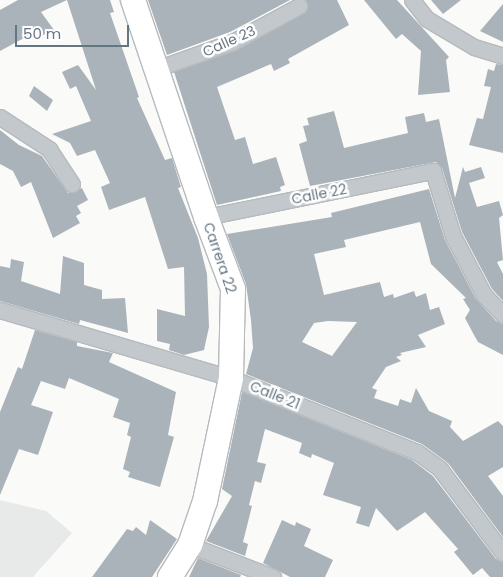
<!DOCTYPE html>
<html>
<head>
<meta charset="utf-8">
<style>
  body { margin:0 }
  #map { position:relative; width:503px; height:577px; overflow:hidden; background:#fafaf8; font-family:Poppins,sans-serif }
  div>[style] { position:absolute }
  .built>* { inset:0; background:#e8e9e9 }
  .building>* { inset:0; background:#aab3b9 }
  .roads { filter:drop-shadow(1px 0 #b5babe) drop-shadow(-1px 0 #b5babe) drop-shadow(0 1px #b5babe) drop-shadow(0 -1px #b5babe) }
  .street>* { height:15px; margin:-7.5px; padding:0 7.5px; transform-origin:7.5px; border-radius:7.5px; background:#c3c8cc }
  .primary>* { height:24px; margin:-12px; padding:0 12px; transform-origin:12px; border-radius:12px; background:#fff }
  span { translate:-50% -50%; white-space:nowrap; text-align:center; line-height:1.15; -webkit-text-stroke:5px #fff; paint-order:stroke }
  .street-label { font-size:14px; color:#657683 }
  .scale { position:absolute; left:15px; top:25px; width:114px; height:22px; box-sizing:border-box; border:2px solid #657683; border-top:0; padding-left:6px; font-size:15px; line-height:18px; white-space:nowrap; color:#657683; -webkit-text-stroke:4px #fff; paint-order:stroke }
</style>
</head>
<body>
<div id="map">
  <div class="built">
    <i style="clip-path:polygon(0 500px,46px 511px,72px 533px,33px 577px,0 577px)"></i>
  </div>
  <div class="building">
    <i style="clip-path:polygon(18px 0,110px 0,114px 12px,110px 13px,139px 97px,137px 98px,165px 160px,172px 158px,181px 187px,178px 188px,198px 238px,207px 274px,209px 327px,204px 350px,184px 355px,169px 350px,170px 344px,157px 341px,157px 309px,185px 316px,184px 267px,168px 269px,145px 197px,109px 210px,101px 187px,110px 183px,95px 150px,77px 156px,70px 143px,52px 134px,91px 121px,76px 86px,70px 89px,62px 72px,78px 65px,96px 90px,67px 0,41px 12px,54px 30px,41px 36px,37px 31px,0 51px,0 10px)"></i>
    <i style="clip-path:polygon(148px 0,290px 0,230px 32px,167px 55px)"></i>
    <i style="clip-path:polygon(306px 0,337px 0,349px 25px,288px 59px,290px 63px,274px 71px,271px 64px,217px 87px,235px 140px,245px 137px,253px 164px,276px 157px,285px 185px,280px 187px,281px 191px,217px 205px,174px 72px,237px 50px,303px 14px,308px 7px)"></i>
    <i style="clip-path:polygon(364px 0,397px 0,449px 57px,446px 60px,450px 92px,418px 95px,421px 51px,402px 34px,396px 39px)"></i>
    <i style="clip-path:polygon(431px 0,461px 0,443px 14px)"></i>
    <i style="clip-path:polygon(503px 4px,503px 42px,480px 31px)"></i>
    <i style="clip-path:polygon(496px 64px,503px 65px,503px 153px,469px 145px,477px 118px,483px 119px,491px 87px,484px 86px,488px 69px,494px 71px)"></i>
    <i style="clip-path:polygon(34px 86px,53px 100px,47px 111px,29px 96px)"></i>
    <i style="clip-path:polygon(334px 111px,344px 148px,408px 133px,405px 117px,424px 113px,426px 122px,439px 119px,455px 198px,463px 167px,465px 172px,481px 167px,485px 178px,469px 183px,477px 207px,499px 201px,503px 215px,499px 218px,503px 260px,497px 262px,503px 274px,503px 301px,492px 289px,462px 232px,442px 168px,436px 162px,310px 186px,299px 144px,307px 141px,303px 126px,309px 125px,307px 118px)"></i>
    <i style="clip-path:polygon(0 130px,19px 145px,42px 156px,68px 193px,82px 188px,88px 200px,77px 206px,81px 213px,76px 216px,80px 223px,53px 238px,31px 182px,21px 187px,13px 171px,0 164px)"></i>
    <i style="clip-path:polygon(evenodd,429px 189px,445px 240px,476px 299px,496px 321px,503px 324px,503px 355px,478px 342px,474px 335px,465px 318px,470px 310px,463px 299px,466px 298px,431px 264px,420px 222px,344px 240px,346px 247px,314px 254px,324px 295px,380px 282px,384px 297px,393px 294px,394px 298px,414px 291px,416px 297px,426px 293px,430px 310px,439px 307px,445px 324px,418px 335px,426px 347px,400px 353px,402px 355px,396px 357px,401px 361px,386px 367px,372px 388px,377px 390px,374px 398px,398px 406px,400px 399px,411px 403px,416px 388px,429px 411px,452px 421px,450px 427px,463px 441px,498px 421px,503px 426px,503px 467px,488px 476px,503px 496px,503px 537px,448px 463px,422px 444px,246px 374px,253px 348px,251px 320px,246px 284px,227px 234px,332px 217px,331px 213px,429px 189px,328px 321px,357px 322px,332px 356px,302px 342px,314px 323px,328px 321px)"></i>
    <i style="clip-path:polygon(63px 256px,84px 263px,84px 285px,102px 290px,102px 299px,125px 298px,128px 333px,80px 320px,79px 324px,0 301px,0 266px,10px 268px,11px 259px,24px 262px,21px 281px,60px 294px)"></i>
    <i style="clip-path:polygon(35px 330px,77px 342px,77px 346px,113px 353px,109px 362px,176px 392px,168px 435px,174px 437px,160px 487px,128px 477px,130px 472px,123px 469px,131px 437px,127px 435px,130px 423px,113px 417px,119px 399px,69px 378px,65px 389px,41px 381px,31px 405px,53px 412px,38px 455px,19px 449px,0 495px,0 412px,18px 367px,22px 369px)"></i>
    <i style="clip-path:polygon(242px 392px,412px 460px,433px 476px,496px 559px,503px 562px,503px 577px,490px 577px,482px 568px,473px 575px,454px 552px,458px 549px,425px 512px,397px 531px,376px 508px,369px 527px,356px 523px,361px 507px,323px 495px,334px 463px,312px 454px,311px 458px,299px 453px,302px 443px,265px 429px,257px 462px,266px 464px,261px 483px,255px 481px,249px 505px,252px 506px,243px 542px,248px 544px,245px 556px,206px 541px,232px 496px,222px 489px)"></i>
    <i style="clip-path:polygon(150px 520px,177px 539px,152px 577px,92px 577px,127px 529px,133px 531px,136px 527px,146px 535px)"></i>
    <i style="clip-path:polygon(282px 520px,295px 526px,296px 522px,311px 529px,304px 546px,333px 560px,325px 577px,290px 577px,263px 563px)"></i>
    <i style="clip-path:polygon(198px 558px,241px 575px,240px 577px,189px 577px)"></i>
  </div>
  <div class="roads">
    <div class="street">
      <i style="left:412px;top:0;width:24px;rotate:52deg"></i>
      <i style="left:427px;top:19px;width:55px;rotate:30.8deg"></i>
      <i style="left:474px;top:47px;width:30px;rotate:17deg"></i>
      <i style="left:156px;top:69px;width:83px;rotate:-19.7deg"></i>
      <i style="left:234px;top:41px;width:74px;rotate:-28.3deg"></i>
      <i style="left:0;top:117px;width:59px;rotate:33.1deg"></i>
      <i style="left:49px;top:149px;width:42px;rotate:56.7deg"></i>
      <i style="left:206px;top:217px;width:232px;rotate:-11.5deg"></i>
      <i style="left:433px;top:171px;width:68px;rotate:72.9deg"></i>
      <i style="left:453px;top:236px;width:67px;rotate:62.3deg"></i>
      <i style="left:484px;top:295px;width:28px;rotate:46deg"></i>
      <i style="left:0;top:310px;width:241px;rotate:16.4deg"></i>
      <i style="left:231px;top:378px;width:200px;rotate:21.7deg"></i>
      <i style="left:417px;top:452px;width:29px;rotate:36deg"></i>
      <i style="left:440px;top:469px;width:105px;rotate:53.1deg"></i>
      <i style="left:190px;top:545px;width:89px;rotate:21.1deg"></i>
    </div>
    <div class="primary">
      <i style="left:133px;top:0;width:229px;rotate:71.4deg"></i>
      <i style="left:206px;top:217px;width:77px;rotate:69.4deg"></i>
      <i style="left:233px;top:289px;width:89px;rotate:91.3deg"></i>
      <i style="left:231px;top:378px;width:126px;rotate:101.9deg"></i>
      <i style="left:205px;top:501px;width:46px;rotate:108.8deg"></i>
      <i style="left:190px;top:545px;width:38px;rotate:122deg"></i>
    </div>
  </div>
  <div class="street-label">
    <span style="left:229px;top:41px;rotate:-24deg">Calle 23</span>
    <span style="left:319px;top:194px;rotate:-11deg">Calle 22</span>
    <span style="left:220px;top:258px;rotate:71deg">Carrera 22</span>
    <span style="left:275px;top:395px;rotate:22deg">Calle 21</span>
  </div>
  <div class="scale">50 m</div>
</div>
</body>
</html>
